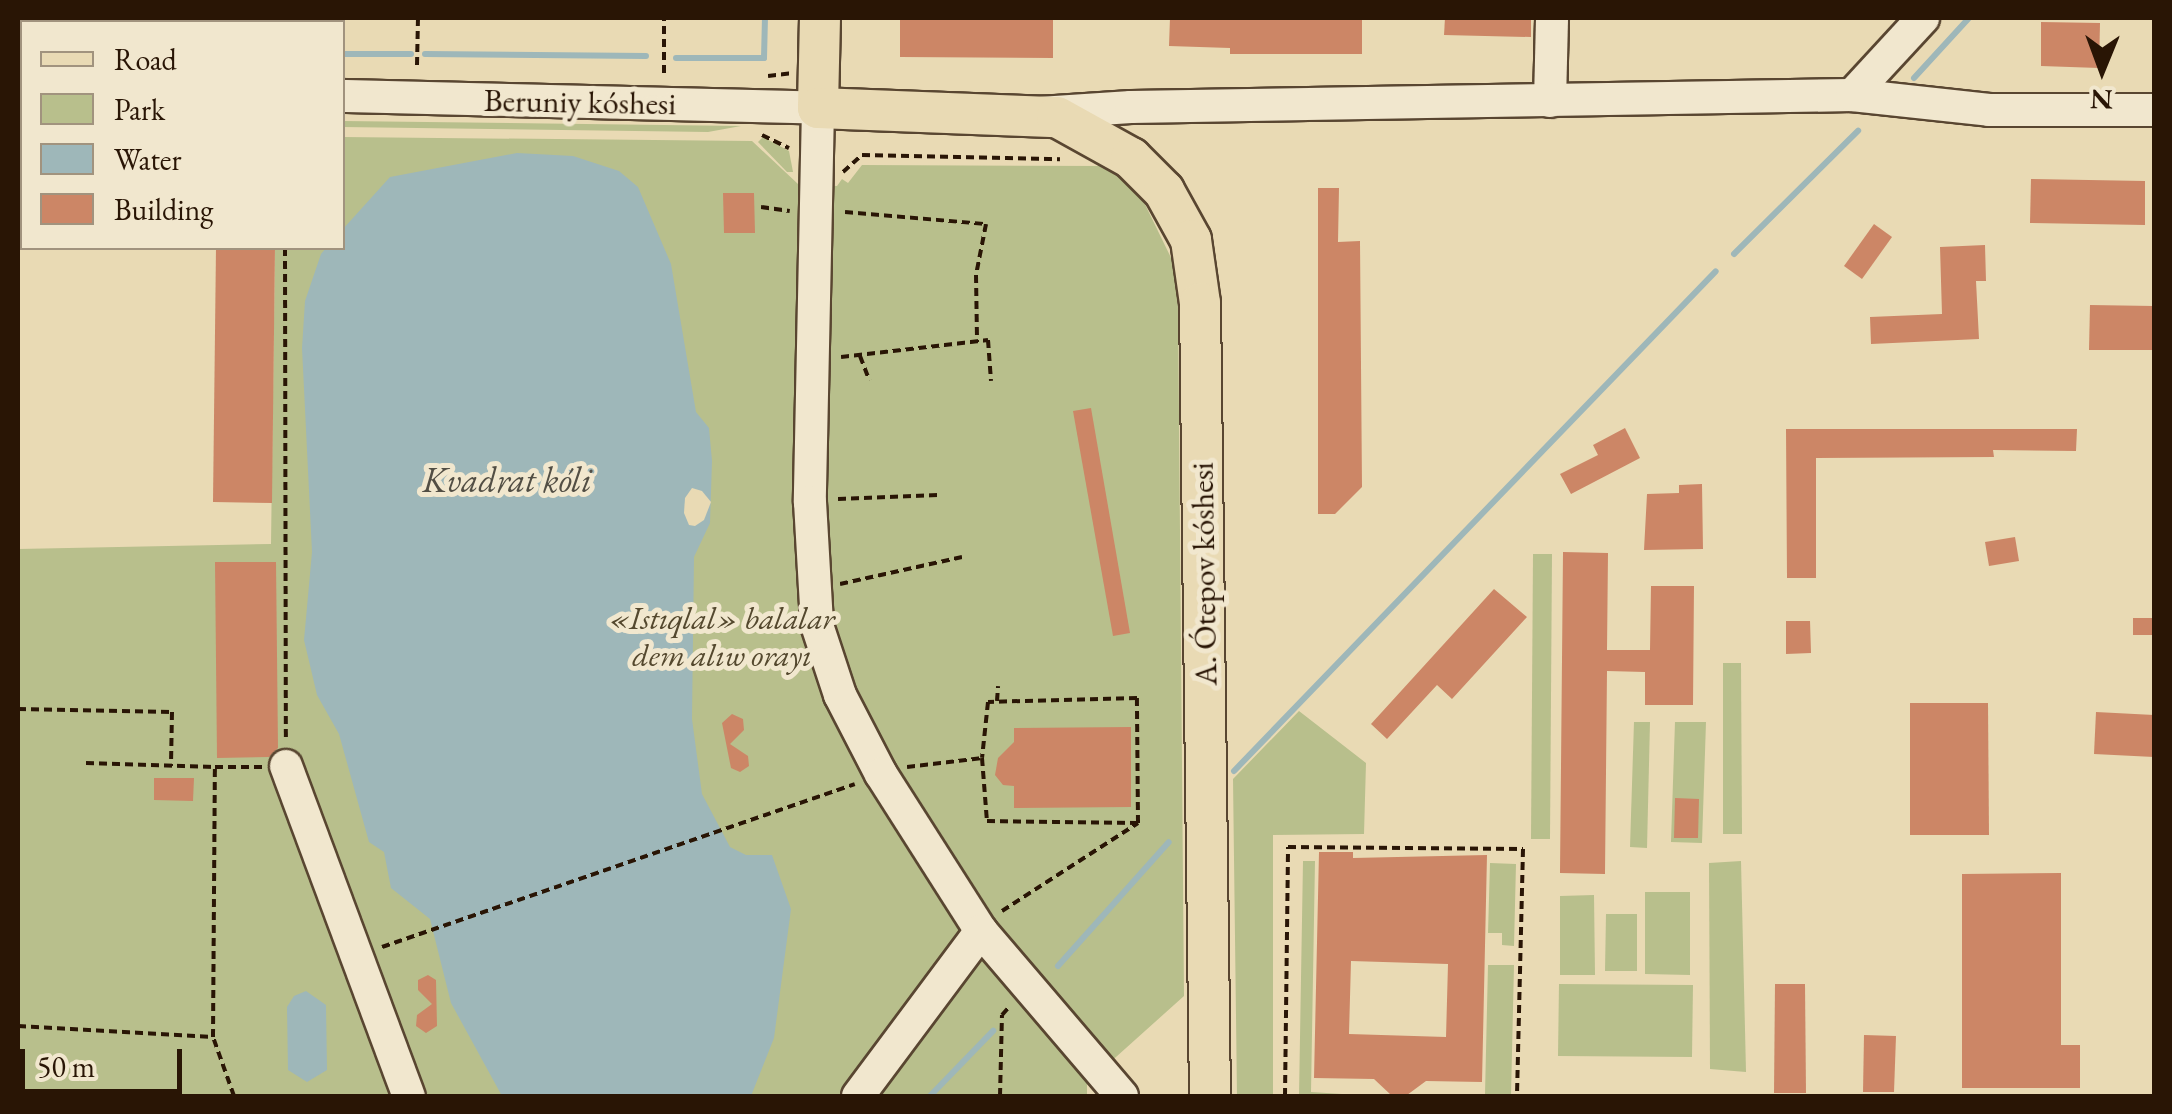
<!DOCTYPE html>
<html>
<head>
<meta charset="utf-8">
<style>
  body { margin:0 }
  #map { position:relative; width:2172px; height:1114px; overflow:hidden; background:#e9dab4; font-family:"EB Garamond",serif }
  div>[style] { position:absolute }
  .green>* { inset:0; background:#b8bf8c }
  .water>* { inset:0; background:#9eb7b9 }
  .pier>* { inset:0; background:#e9dab4 }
  .stream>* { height:6px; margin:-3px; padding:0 3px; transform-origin:3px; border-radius:3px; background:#9eb7b9 }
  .building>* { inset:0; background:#cc8666 }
  .path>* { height:4px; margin-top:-2px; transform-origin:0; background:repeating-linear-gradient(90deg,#291505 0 8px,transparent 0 13px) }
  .roads { filter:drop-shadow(2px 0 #594631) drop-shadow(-2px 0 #594631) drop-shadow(0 2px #594631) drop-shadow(0 -2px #594631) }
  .minor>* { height:32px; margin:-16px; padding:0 16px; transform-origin:16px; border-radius:16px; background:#f1e7ce }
  .major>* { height:40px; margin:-20px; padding:0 20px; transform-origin:20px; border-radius:20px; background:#e9dab4 }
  span { translate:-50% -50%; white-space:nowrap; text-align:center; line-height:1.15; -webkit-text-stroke:10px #f1e7ce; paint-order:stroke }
  .street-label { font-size:32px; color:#291505 }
  .park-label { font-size:32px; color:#54482e; font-style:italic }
  .water-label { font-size:35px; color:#524e44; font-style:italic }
  .frame { position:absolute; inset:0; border:20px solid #291505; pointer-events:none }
  .legend { position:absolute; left:20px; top:20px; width:325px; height:230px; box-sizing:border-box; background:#f1e7ce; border:2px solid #a1937e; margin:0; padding:12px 18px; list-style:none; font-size:30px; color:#291505 }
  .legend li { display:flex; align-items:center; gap:20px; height:50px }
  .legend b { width:50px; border:2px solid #a1937e }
  .north { position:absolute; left:2052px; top:20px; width:100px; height:100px; -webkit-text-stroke:8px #f1e7ce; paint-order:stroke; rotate:181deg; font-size:28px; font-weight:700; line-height:40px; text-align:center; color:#291505 }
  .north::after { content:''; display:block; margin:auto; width:35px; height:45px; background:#291505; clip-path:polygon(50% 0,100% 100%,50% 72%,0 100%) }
  .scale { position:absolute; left:20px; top:1049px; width:162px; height:45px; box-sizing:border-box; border:5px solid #291505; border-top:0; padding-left:12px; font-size:30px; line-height:35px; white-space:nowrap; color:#291505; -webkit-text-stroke:8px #f1e7ce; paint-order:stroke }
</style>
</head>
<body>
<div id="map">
  <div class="green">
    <i style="clip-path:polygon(343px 121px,741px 126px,708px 132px,343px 127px)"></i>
    <i style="clip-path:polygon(343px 137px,752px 141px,798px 184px,837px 186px,842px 179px,848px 183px,862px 165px,1106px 166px,1140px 194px,1175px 266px,1178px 300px,1184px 996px,1087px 1083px,1087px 1096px,18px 1096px,18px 549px,271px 544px,275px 248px,342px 248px)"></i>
    <i style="clip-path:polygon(763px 137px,789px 151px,793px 172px,787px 172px,758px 142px)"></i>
    <i style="clip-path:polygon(1533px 554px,1552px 554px,1550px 839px,1531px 839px)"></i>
    <i style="clip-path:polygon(1723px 663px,1741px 663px,1742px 834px,1723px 834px)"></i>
    <i style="clip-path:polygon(1299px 711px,1366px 763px,1364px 834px,1273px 835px,1273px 1096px,1237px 1096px,1233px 779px)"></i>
    <i style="clip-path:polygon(1634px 722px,1650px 722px,1647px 848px,1630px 847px)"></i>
    <i style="clip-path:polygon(1675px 722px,1706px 722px,1702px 843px,1671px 842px)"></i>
    <i style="clip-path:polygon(1303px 861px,1315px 861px,1311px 1092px,1373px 1096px,1299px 1096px)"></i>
    <i style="clip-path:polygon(1741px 861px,1746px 1072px,1710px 1069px,1709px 863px)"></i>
    <i style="clip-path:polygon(1490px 863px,1516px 864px,1514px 946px,1502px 945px,1502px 933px,1488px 933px)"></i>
    <i style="clip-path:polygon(1645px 892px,1690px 892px,1690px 975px,1645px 974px)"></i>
    <i style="clip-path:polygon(1594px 895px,1595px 975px,1560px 975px,1560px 896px)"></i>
    <i style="clip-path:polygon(1606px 914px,1637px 914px,1637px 971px,1605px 971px)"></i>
    <i style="clip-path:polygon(1488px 965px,1514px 965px,1511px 1096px,1433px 1096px,1485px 1094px)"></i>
    <i style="clip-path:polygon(1559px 984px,1693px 985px,1692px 1057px,1558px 1056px)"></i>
  </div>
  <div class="water">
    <i style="clip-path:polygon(517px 153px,573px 156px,619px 171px,638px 187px,671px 264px,696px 412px,709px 428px,712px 461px,710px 523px,694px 557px,692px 719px,702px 794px,730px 847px,746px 855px,772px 855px,791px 909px,774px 1038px,751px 1096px,502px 1096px,451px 1003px,430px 919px,391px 888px,384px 852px,369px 842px,339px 734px,317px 695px,304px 640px,312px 552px,302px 348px,305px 301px,321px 254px,326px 248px,342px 248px,343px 229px,390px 177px)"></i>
    <i style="clip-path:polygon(306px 991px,326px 1005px,327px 1070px,307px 1082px,288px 1070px,287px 1007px,294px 996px)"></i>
  </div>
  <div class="pier">
    <i style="clip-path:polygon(692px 488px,702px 491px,711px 502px,704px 520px,695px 526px,689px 525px,684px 513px,685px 498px)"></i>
  </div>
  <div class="stream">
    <i style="left:18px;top:52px;width:4px"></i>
    <i style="left:342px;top:54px;width:69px"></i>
    <i style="left:425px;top:54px;width:221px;rotate:0.5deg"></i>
    <i style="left:676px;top:58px;width:88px"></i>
    <i style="left:764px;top:58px;width:40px;rotate:-88.6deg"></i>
    <i style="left:1914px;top:78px;width:81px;rotate:-47.5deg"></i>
    <i style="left:1734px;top:254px;width:175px;rotate:-44.8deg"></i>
    <i style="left:1234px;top:771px;width:694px;rotate:-46.05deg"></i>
    <i style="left:1058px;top:966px;width:166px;rotate:-48.2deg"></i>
    <i style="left:930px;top:1096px;width:91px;rotate:-45.9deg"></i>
  </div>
  <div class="building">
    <i style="clip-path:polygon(900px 18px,1053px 18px,1053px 58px,900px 57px)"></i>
    <i style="clip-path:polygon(1170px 18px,1362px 18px,1362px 54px,1230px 54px,1230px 48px,1169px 46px)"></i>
    <i style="clip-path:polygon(1445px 18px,1531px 18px,1531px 37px,1444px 35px)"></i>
    <i style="clip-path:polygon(2041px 22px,2100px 23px,2099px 68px,2041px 66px)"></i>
    <i style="clip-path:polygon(2031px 179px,2145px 181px,2145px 225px,2030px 223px)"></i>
    <i style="clip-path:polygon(1318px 188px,1339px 188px,1338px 242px,1360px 241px,1362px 487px,1335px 514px,1318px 514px)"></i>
    <i style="clip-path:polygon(723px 193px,754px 193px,755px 233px,724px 233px)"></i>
    <i style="clip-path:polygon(1874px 224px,1892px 237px,1862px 279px,1844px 266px)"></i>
    <i style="clip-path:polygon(1985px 245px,1986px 281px,1976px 281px,1979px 339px,1871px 344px,1870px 317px,1942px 314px,1940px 247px)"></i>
    <i style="clip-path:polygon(216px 248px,275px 248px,272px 503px,213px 502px)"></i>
    <i style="clip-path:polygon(2090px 305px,2154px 306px,2154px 350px,2089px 350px)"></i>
    <i style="clip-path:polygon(1091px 408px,1130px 633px,1113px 636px,1073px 411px)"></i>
    <i style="clip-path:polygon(1625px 428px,1640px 458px,1571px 494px,1560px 474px,1598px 455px,1593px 445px)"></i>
    <i style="clip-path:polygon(1786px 429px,2077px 429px,2076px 451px,1993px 450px,1994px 457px,1816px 458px,1816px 578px,1787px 578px)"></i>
    <i style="clip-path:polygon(1702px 484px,1703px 549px,1644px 550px,1647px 494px,1679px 493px,1679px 485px)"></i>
    <i style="clip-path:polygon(2015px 537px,2019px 561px,1989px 566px,1985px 542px)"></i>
    <i style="clip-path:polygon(1563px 552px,1608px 553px,1607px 650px,1650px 650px,1651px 586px,1694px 586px,1693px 705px,1645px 705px,1645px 672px,1607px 671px,1605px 874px,1560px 873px)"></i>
    <i style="clip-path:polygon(215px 562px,276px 562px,278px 748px,269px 757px,217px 758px)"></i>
    <i style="clip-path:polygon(1494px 589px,1527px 617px,1452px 699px,1437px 685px,1387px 739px,1371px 724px)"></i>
    <i style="clip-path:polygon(2133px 618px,2154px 618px,2154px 635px,2133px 635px)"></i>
    <i style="clip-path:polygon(1786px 621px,1810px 621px,1811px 653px,1786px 654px)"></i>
    <i style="clip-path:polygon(1910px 703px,1988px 703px,1989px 835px,1910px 835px)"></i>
    <i style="clip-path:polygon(2096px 712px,2154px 715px,2154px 757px,2094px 754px)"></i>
    <i style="clip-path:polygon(732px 714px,743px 719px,744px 730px,730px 744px,748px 756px,749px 766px,740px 772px,731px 768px,722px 723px)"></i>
    <i style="clip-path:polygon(1131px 727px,1131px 807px,1014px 808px,1014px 786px,1003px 785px,995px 775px,998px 758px,1014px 742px,1014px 728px)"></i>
    <i style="clip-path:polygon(154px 778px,194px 778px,193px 801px,154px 800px)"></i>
    <i style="clip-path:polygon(1675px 798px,1699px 799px,1698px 838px,1674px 838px)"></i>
    <i style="clip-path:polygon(evenodd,1319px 852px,1353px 852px,1353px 858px,1487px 855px,1482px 1082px,1426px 1081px,1407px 1095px,1391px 1095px,1374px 1079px,1314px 1078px,1319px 852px,1351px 961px,1448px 964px,1446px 1037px,1349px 1034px,1351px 961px)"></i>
    <i style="clip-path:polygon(2061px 873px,2061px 1045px,2080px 1045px,2080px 1088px,1962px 1088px,1962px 874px)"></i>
    <i style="clip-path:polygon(428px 975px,436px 980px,437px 1026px,426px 1033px,416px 1026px,417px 1015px,432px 1004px,418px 990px,418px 980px)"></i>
    <i style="clip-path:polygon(1775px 984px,1805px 984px,1806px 1093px,1774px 1093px)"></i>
    <i style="clip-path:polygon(1864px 1035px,1896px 1036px,1894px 1092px,1863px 1092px)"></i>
  </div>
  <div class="path">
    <i style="left:417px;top:65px;width:47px;rotate:-88.8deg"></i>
    <i style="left:664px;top:73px;width:55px;rotate:-90deg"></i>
    <i style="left:768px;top:76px;width:23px;rotate:-7deg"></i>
    <i style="left:762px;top:135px;width:30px;rotate:26deg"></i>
    <i style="left:843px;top:172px;width:25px;rotate:-42deg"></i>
    <i style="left:862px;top:155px;width:198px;rotate:1.2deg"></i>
    <i style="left:761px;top:207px;width:29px;rotate:8deg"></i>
    <i style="left:845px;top:212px;width:142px;rotate:4.9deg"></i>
    <i style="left:986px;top:224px;width:52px;rotate:101.1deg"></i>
    <i style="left:976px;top:275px;width:67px;rotate:89.1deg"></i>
    <i style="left:285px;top:248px;width:493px;rotate:89.9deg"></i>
    <i style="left:860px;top:356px;width:26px;rotate:69deg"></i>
    <i style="left:841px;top:357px;width:148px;rotate:-6.6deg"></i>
    <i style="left:988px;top:340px;width:41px;rotate:85.8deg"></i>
    <i style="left:838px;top:499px;width:100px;rotate:-2.3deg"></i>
    <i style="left:840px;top:584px;width:125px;rotate:-12.5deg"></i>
    <i style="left:997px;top:701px;width:15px;rotate:-86deg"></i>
    <i style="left:18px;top:709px;width:154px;rotate:1.1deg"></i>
    <i style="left:172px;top:712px;width:54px;rotate:91.1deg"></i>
    <i style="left:86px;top:763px;width:129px;rotate:1.8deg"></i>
    <i style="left:907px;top:767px;width:76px;rotate:-6.8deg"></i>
    <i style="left:1002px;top:911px;width:162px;rotate:-32.9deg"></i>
    <i style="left:1138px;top:823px;width:125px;rotate:-90.5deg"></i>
    <i style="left:1137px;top:698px;width:149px;rotate:178.5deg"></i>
    <i style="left:988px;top:702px;width:56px;rotate:96.1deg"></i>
    <i style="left:982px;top:758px;width:63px;rotate:85.5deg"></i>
    <i style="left:987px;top:821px;width:151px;rotate:0.8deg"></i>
    <i style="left:382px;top:947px;width:500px;rotate:-19.01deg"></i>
    <i style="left:18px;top:1026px;width:195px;rotate:3.2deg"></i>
    <i style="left:234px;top:1096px;width:63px;rotate:-109.6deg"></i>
    <i style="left:213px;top:1037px;width:270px;rotate:-89.6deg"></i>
    <i style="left:215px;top:767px;width:47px"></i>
    <i style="left:1000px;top:1096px;width:81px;rotate:-88.6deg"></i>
    <i style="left:1002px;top:1015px;width:11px;rotate:-49deg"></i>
    <i style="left:1285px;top:1096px;width:249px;rotate:-89.3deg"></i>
    <i style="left:1288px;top:847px;width:235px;rotate:0.5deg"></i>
    <i style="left:1523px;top:849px;width:247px;rotate:91.4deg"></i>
  </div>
  <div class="roads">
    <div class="minor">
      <i style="left:18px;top:90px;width:4px"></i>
      <i style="left:1852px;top:95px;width:105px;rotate:-47.3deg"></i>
      <i style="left:342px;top:96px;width:476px;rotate:1.4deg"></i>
      <i style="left:818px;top:108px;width:394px;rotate:91.2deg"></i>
      <i style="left:810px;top:502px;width:123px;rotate:86.7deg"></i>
      <i style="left:817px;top:625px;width:74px;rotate:71.8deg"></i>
      <i style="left:840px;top:695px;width:89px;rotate:62.6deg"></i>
      <i style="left:881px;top:774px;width:186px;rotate:57.5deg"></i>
      <i style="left:981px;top:931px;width:217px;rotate:49.5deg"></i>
      <i style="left:1550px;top:101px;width:83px;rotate:-88.6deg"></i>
      <i style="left:1040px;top:113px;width:91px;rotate:-3.8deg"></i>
      <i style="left:1131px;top:107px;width:721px;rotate:-0.95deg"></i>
      <i style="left:1852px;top:95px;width:138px;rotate:6.2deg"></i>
      <i style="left:1989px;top:110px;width:165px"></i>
      <i style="left:286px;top:766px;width:352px;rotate:69.6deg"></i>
      <i style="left:858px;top:1096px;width:206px;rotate:-53.3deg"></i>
    </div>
    <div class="major">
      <i style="left:820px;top:18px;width:90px;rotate:91.3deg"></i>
      <i style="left:818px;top:108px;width:239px;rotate:2.2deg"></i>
      <i style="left:1057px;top:117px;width:85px;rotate:29deg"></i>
      <i style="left:1131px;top:158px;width:47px;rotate:45deg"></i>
      <i style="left:1164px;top:191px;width:56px;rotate:61.1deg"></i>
      <i style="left:1191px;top:240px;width:64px;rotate:81.9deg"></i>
      <i style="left:1200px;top:303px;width:793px;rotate:89.28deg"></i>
    </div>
  </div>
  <div class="street-label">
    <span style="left:580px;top:102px;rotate:1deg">Beruniy kóshesi</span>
    <span style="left:1204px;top:574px;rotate:-91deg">A. Ótepov kóshesi</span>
  </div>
  <div class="park-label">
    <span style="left:722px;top:637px">«Istıqlal» balalar<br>dem alıw orayı</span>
  </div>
  <div class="water-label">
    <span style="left:507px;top:480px">Kvadrat kóli</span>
  </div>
  <div class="frame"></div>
  <ul class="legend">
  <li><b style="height:12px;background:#e9dab4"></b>Road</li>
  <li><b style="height:28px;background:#b8bf8c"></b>Park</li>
  <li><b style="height:28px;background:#9eb7b9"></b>Water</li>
  <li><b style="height:28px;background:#cc8666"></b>Building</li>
  </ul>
  <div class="north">N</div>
  <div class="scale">50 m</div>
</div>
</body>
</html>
